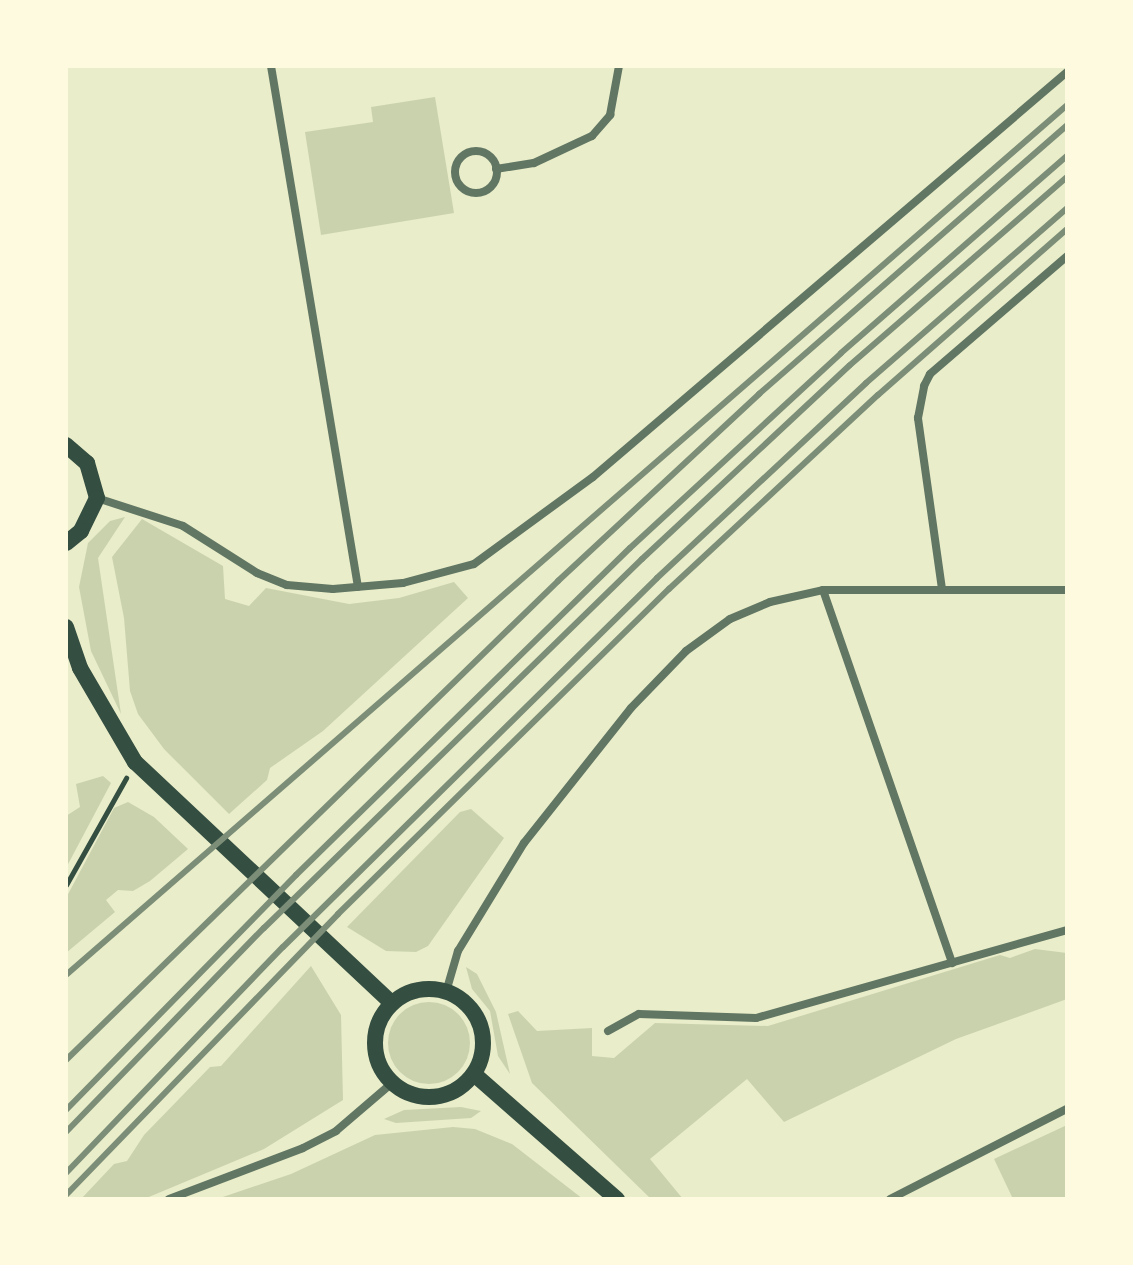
<!DOCTYPE html>
<html>
<head>
<meta charset="utf-8">
<style>
  body { margin:0 }
  #map { position:relative; width:1133px; height:1265px; overflow:hidden; background:#e9edc9; font-family:"Asap Condensed",sans-serif }
  div>[style] { position:absolute }
  .green>* { inset:0; background:#cad2ad }
  .round { border-radius:50% }
  .path>* { height:5px; margin:-2.5px; padding:0 2.5px; transform-origin:2.5px; border-radius:2.5px; background:#344e41 }
  .minor>* { height:8px; margin:-4px; padding:0 4px; transform-origin:4px; border-radius:4px; background:#617663 }
  .minor>.ring { margin:-4px; padding:0; box-sizing:content-box; background:none; border:8px solid #617663; border-radius:50% }
  .secondary>* { height:16px; margin:-8px; padding:0 8px; transform-origin:8px; border-radius:8px; background:#344e41 }
  .secondary>.ring { margin:-8px; padding:0; box-sizing:content-box; background:none; border:16px solid #344e41; border-radius:50% }
  .rail>* { height:6px; margin:-3px; padding:0 3px; transform-origin:3px; border-radius:3px; background:#7c8e77 }
  span { translate:-50% -50%; white-space:nowrap; text-align:center; line-height:1.15; -webkit-text-stroke:6px #fefae0; paint-order:stroke }
  .frame { position:absolute; inset:0; border:68px solid #fefae0; pointer-events:none }
</style>
</head>
<body>
<div id="map">
  <div class="green">
    <i style="clip-path:polygon(435px 97px,454px 213px,321px 235px,305px 132px,373px 122px,371px 107px)"></i>
    <i style="clip-path:polygon(125px 517px,98px 558px,121px 714px,91px 651px,79px 587px,88px 543px,110px 521px)"></i>
    <i style="clip-path:polygon(142px 519px,223px 566px,225px 599px,249px 606px,266px 588px,349px 604px,399px 598px,454px 582px,468px 598px,323px 731px,270px 768px,267px 780px,229px 814px,164px 749px,138px 714px,130px 691px,124px 618px,112px 557px)"></i>
    <i style="clip-path:polygon(103px 776px,111px 783px,66px 868px,66px 816px,80px 807px,76px 784px)"></i>
    <i style="clip-path:polygon(128px 802px,154px 817px,188px 849px,150px 881px,133px 891px,118px 890px,106px 900px,115px 912px,66px 953px,66px 898px,114px 808px)"></i>
    <i style="clip-path:polygon(471px 809px,504px 838px,428px 946px,416px 952px,386px 951px,347px 927px,460px 812px)"></i>
    <i style="clip-path:polygon(1035px 949px,1067px 953px,1067px 999px,956px 1039px,784px 1122px,747px 1079px,650px 1159px,683px 1199px,651px 1199px,532px 1083px,508px 1014px,518px 1011px,537px 1031px,592px 1028px,592px 1056px,614px 1058px,655px 1023px,768px 1026px,1000px 955px,1010px 958px)"></i>
    <i style="clip-path:polygon(311px 966px,341px 1015px,343px 1100px,264px 1149px,144px 1199px,81px 1199px,114px 1164px,127px 1161px,144px 1135px,210px 1067px,221px 1066px)"></i>
    <i style="clip-path:polygon(466px 967px,477px 974px,496px 1012px,510px 1074px,498px 1056px,490px 1011px,472px 989px)"></i>
    <i class="round" style="left:388px;top:1002px;width:82px;height:82px"></i>
    <i style="clip-path:polygon(461px 1107px,481px 1111px,471px 1118px,396px 1123px,384px 1119px,404px 1110px)"></i>
    <i style="clip-path:polygon(1067px 1125px,1067px 1199px,1013px 1199px,994px 1159px)"></i>
    <i style="clip-path:polygon(453px 1127px,475px 1129px,512px 1144px,583px 1199px,217px 1199px,291px 1174px,375px 1135px)"></i>
  </div>
  <div class="path">
    <i style="left:66px;top:885px;width:123px;rotate:-60.7deg"></i>
  </div>
  <div class="minor">
    <i style="left:271px;top:66px;width:528px;rotate:80.52deg"></i>
    <i class="ring" style="left:455px;top:151px;width:34px;height:34px"></i>
    <i style="left:496px;top:169px;width:38px;rotate:-9deg"></i>
    <i style="left:534px;top:163px;width:64px;rotate:-25deg"></i>
    <i style="left:592px;top:136px;width:28px;rotate:-49deg"></i>
    <i style="left:610px;top:115px;width:50px;rotate:-79.6deg"></i>
    <i style="left:97px;top:498px;width:90px;rotate:18deg"></i>
    <i style="left:183px;top:526px;width:88px;rotate:32.4deg"></i>
    <i style="left:257px;top:573px;width:32px;rotate:22deg"></i>
    <i style="left:287px;top:585px;width:46px;rotate:5deg"></i>
    <i style="left:333px;top:589px;width:70px;rotate:-4.9deg"></i>
    <i style="left:403px;top:583px;width:73px;rotate:-15deg"></i>
    <i style="left:474px;top:564px;width:147px;rotate:-36.2deg"></i>
    <i style="left:593px;top:477px;width:623px;rotate:-40.51deg"></i>
    <i style="left:942px;top:589px;width:173px;rotate:-98deg"></i>
    <i style="left:918px;top:418px;width:33px;rotate:-79deg"></i>
    <i style="left:924px;top:386px;width:13px;rotate:-63deg"></i>
    <i style="left:930px;top:374px;width:181px;rotate:-40.7deg"></i>
    <i style="left:823px;top:590px;width:395px;rotate:70.9deg"></i>
    <i style="left:446px;top:992px;width:43px;rotate:-73.7deg"></i>
    <i style="left:458px;top:951px;width:127px;rotate:-58.6deg"></i>
    <i style="left:524px;top:843px;width:172px;rotate:-51.6deg"></i>
    <i style="left:631px;top:708px;width:79px;rotate:-46deg"></i>
    <i style="left:686px;top:651px;width:54px;rotate:-36deg"></i>
    <i style="left:730px;top:619px;width:43px;rotate:-23deg"></i>
    <i style="left:770px;top:602px;width:54px;rotate:-12.8deg"></i>
    <i style="left:823px;top:590px;width:244px"></i>
    <i style="left:608px;top:1031px;width:35px;rotate:-29deg"></i>
    <i style="left:639px;top:1014px;width:117px;rotate:2deg"></i>
    <i style="left:756px;top:1018px;width:323px;rotate:-15.8deg"></i>
    <i style="left:169px;top:1199px;width:143px;rotate:-20.8deg"></i>
    <i style="left:303px;top:1148px;width:37px;rotate:-27deg"></i>
    <i style="left:336px;top:1131px;width:74px;rotate:-40.6deg"></i>
    <i style="left:890px;top:1199px;width:199px;rotate:-27deg"></i>
  </div>
  <div class="secondary">
    <i style="left:66px;top:445px;width:28px;rotate:41deg"></i>
    <i style="left:87px;top:463px;width:36px;rotate:74deg"></i>
    <i style="left:97px;top:498px;width:37px;rotate:116deg"></i>
    <i style="left:81px;top:531px;width:19px;rotate:141deg"></i>
    <i style="left:66px;top:627px;width:43px;rotate:71.1deg"></i>
    <i style="left:80px;top:668px;width:109px;rotate:59.7deg"></i>
    <i style="left:135px;top:762px;width:352px;rotate:43.2deg"></i>
    <i class="ring" style="left:375px;top:989px;width:92px;height:92px"></i>
    <i style="left:474px;top:1074px;width:190px;rotate:41.2deg"></i>
  </div>
  <div class="rail">
    <i style="left:66px;top:975px;width:1326px;rotate:-40.99deg"></i>
    <i style="left:66px;top:1060px;width:687px;rotate:-44.23deg"></i>
    <i style="left:558px;top:581px;width:275px;rotate:-42.9deg"></i>
    <i style="left:759px;top:394px;width:409px;rotate:-41.1deg"></i>
    <i style="left:66px;top:1110px;width:329px;rotate:-45.6deg"></i>
    <i style="left:296px;top:875px;width:467px;rotate:-44.4deg"></i>
    <i style="left:630px;top:548px;width:287px;rotate:-42.7deg"></i>
    <i style="left:841px;top:353px;width:300px;rotate:-41.1deg"></i>
    <i style="left:66px;top:1132px;width:284px;rotate:-45.9deg"></i>
    <i style="left:264px;top:928px;width:528px;rotate:-44.31deg"></i>
    <i style="left:642px;top:559px;width:284px;rotate:-43deg"></i>
    <i style="left:850px;top:365px;width:287px;rotate:-40.9deg"></i>
    <i style="left:66px;top:1173px;width:313px;rotate:-46.2deg"></i>
    <i style="left:283px;top:947px;width:525px;rotate:-44.61deg"></i>
    <i style="left:657px;top:578px;width:286px;rotate:-43deg"></i>
    <i style="left:866px;top:383px;width:267px;rotate:-41deg"></i>
    <i style="left:66px;top:1195px;width:391px;rotate:-45.9deg"></i>
    <i style="left:338px;top:914px;width:464px;rotate:-44.5deg"></i>
    <i style="left:669px;top:589px;width:285px;rotate:-42.9deg"></i>
    <i style="left:878px;top:395px;width:252px;rotate:-41.3deg"></i>
  </div>
  <div class="frame"></div>
</div>
</body>
</html>
